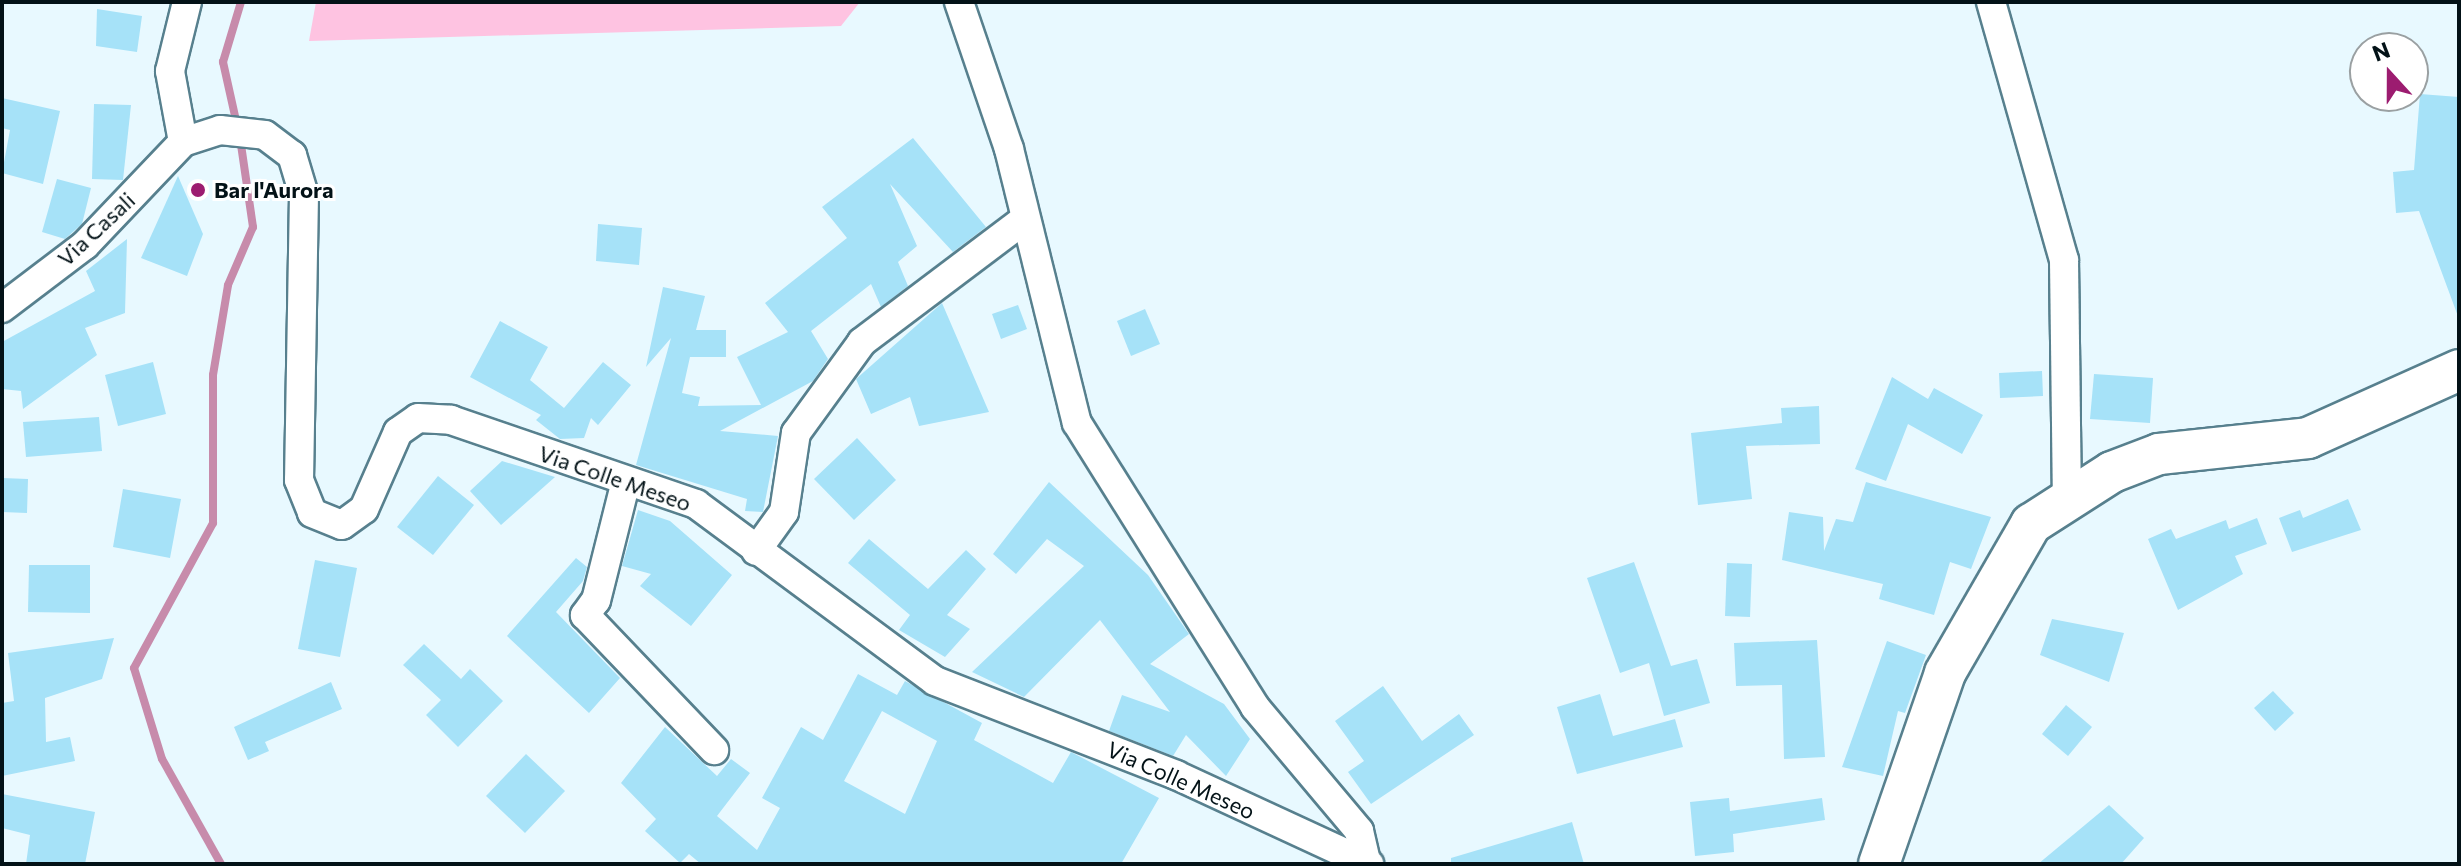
<!DOCTYPE html>
<html>
<head>
<meta charset="utf-8">
<style>
  body { margin:0 }
  #map { position:relative; width:2461px; height:866px; overflow:hidden; background:#e8f9ff; font-family:Commissioner,sans-serif }
  div>[style] { position:absolute }
  .green>* { inset:0; background:#fec3e1 }
  .stream>* { height:8px; margin:-4px; padding:0 4px; transform-origin:4px; border-radius:4px; background:#c78bab }
  .building>* { inset:0; background:#a6e2f8 }
  .roads { filter:drop-shadow(2px 0 #57808e) drop-shadow(-2px 0 #57808e) drop-shadow(0 2px #57808e) drop-shadow(0 -2px #57808e) }
  .street>* { height:28px; margin:-14px; padding:0 14px; transform-origin:14px; border-radius:14px; background:#fff }
  .secondary>* { height:40px; margin:-20px; padding:0 20px; transform-origin:20px; border-radius:20px; background:#fff }
  .dots>* { width:22px; height:22px; translate:-50% -50%; box-sizing:border-box; border:4px solid #fff; border-radius:50% }
  span { translate:-50% -50%; white-space:nowrap; text-align:center; line-height:1.15; -webkit-text-stroke:6px #fff; paint-order:stroke }
  .poi-label { font-size:22px; color:#031217; font-weight:700 }
  .left { translate:0 -50%; text-align:left }
  .street-label { font-size:22px; color:#031217 }
  .frame { position:absolute; inset:0; border:4px solid #031217; pointer-events:none }
  .north { position:absolute; left:2349px; top:32px; width:80px; height:80px; box-sizing:border-box; background:#fff; border:2px solid #9aa0a2; border-radius:50%; rotate:339deg; font-size:22px; font-weight:700; line-height:32px; text-align:center; color:#031217 }
  .north::after { content:''; display:block; margin:auto; width:28px; height:36px; background:#9c1c70; clip-path:polygon(50% 0,100% 100%,50% 72%,0 100%) }
</style>
</head>
<body>
<div id="map">
  <div class="green">
    <i style="clip-path:polygon(316px 2px,860px 2px,841px 26px,309px 41px)"></i>
  </div>
  <div class="stream">
    <i style="left:237px;top:125px;width:65px;rotate:-102.5deg"></i>
    <i style="left:223px;top:62px;width:63px;rotate:-73.3deg"></i>
    <i style="left:221px;top:864px;width:120px;rotate:-119.3deg"></i>
    <i style="left:162px;top:759px;width:95px;rotate:-107.1deg"></i>
    <i style="left:134px;top:668px;width:165px;rotate:-61.4deg"></i>
    <i style="left:213px;top:523px;width:148px;rotate:-90deg"></i>
    <i style="left:213px;top:375px;width:91px;rotate:-80.5deg"></i>
    <i style="left:228px;top:285px;width:63px;rotate:-66.7deg"></i>
    <i style="left:253px;top:227px;width:90px;rotate:-98.3deg"></i>
  </div>
  <div class="building">
    <i style="clip-path:polygon(97px 9px,142px 16px,137px 52px,96px 46px)"></i>
    <i style="clip-path:polygon(2420px 94px,2459px 97px,2459px 319px,2419px 211px,2396px 213px,2393px 172px,2414px 170px)"></i>
    <i style="clip-path:polygon(2px 98px,60px 111px,43px 184px,2px 173px,10px 130px,2px 128px)"></i>
    <i style="clip-path:polygon(94px 104px,131px 105px,123px 180px,92px 179px)"></i>
    <i style="clip-path:polygon(913px 138px,986px 227px,953px 252px,890px 184px,917px 246px,898px 262px,908px 286px,881px 307px,871px 284px,811px 331px,828px 359px,813px 381px,720px 431px,778px 436px,763px 512px,745px 511px,747px 499px,636px 465px,671px 338px,646px 367px,663px 287px,705px 296px,696px 330px,726px 330px,726px 357px,690px 357px,682px 393px,700px 397px,698px 406px,761px 405px,737px 357px,788px 332px,765px 303px,847px 238px,822px 207px)"></i>
    <i style="clip-path:polygon(178px 176px,203px 234px,187px 276px,141px 258px)"></i>
    <i style="clip-path:polygon(57px 179px,91px 188px,82px 224px,65px 239px,42px 232px)"></i>
    <i style="clip-path:polygon(598px 224px,642px 228px,639px 265px,596px 261px)"></i>
    <i style="clip-path:polygon(127px 239px,125px 313px,85px 328px,97px 355px,23px 409px,21px 391px,2px 389px,2px 342px,95px 291px,86px 271px)"></i>
    <i style="clip-path:polygon(942px 303px,989px 412px,919px 426px,910px 397px,871px 414px,856px 379px)"></i>
    <i style="clip-path:polygon(1018px 305px,1027px 329px,1001px 339px,992px 314px)"></i>
    <i style="clip-path:polygon(1145px 309px,1160px 344px,1131px 356px,1117px 321px)"></i>
    <i style="clip-path:polygon(500px 321px,548px 347px,530px 380px,564px 408px,603px 362px,631px 385px,598px 425px,591px 418px,584px 438px,560px 439px,536px 420px,541px 415px,470px 377px)"></i>
    <i style="clip-path:polygon(153px 362px,166px 414px,118px 426px,105px 375px)"></i>
    <i style="clip-path:polygon(2042px 371px,2043px 396px,2000px 398px,1999px 373px)"></i>
    <i style="clip-path:polygon(2094px 374px,2153px 378px,2150px 423px,2090px 419px)"></i>
    <i style="clip-path:polygon(1892px 377px,1928px 399px,1934px 388px,1983px 415px,1962px 454px,1908px 424px,1886px 481px,1855px 469px)"></i>
    <i style="clip-path:polygon(1819px 406px,1820px 444px,1746px 446px,1752px 499px,1698px 505px,1691px 433px,1782px 423px,1781px 408px)"></i>
    <i style="clip-path:polygon(99px 417px,102px 451px,26px 457px,23px 422px)"></i>
    <i style="clip-path:polygon(857px 438px,896px 480px,854px 520px,814px 479px)"></i>
    <i style="clip-path:polygon(502px 461px,555px 477px,501px 525px,470px 491px)"></i>
    <i style="clip-path:polygon(438px 476px,474px 505px,433px 555px,397px 527px)"></i>
    <i style="clip-path:polygon(2px 478px,28px 479px,27px 513px,2px 512px)"></i>
    <i style="clip-path:polygon(1049px 482px,1148px 575px,1189px 634px,1150px 664px,1224px 704px,1250px 739px,1226px 776px,1186px 735px,1173px 756px,1109px 731px,1122px 695px,1170px 712px,1100px 620px,1024px 697px,972px 672px,1084px 566px,1047px 539px,1016px 574px,993px 554px)"></i>
    <i style="clip-path:polygon(1866px 482px,1991px 517px,1971px 569px,1950px 562px,1934px 615px,1879px 599px,1883px 584px,1782px 560px,1789px 512px,1823px 517px,1824px 551px,1836px 519px,1853px 522px)"></i>
    <i style="clip-path:polygon(123px 489px,181px 499px,170px 558px,113px 547px)"></i>
    <i style="clip-path:polygon(2348px 499px,2361px 530px,2292px 552px,2279px 518px,2300px 510px,2303px 518px)"></i>
    <i style="clip-path:polygon(638px 510px,670px 521px,732px 575px,691px 626px,640px 586px,651px 574px,622px 566px)"></i>
    <i style="clip-path:polygon(2257px 518px,2267px 544px,2235px 556px,2243px 574px,2178px 610px,2148px 539px,2171px 529px,2176px 539px,2226px 520px,2229px 529px)"></i>
    <i style="clip-path:polygon(869px 539px,928px 589px,966px 550px,986px 569px,947px 615px,970px 629px,945px 657px,899px 630px,910px 615px,848px 563px)"></i>
    <i style="clip-path:polygon(576px 558px,587px 567px,583px 581px,556px 612px,620px 678px,589px 713px,507px 636px)"></i>
    <i style="clip-path:polygon(315px 560px,357px 568px,340px 657px,298px 649px)"></i>
    <i style="clip-path:polygon(1634px 562px,1671px 666px,1697px 659px,1710px 703px,1664px 716px,1649px 663px,1620px 673px,1587px 578px)"></i>
    <i style="clip-path:polygon(1727px 563px,1752px 564px,1750px 617px,1725px 616px)"></i>
    <i style="clip-path:polygon(29px 565px,90px 565px,90px 613px,28px 612px)"></i>
    <i style="clip-path:polygon(2052px 619px,2124px 633px,2109px 682px,2040px 655px)"></i>
    <i style="clip-path:polygon(114px 638px,102px 679px,45px 698px,46px 742px,70px 737px,75px 761px,2px 776px,2px 703px,14px 701px,8px 653px)"></i>
    <i style="clip-path:polygon(1817px 640px,1825px 757px,1784px 759px,1782px 685px,1736px 686px,1734px 643px)"></i>
    <i style="clip-path:polygon(1887px 641px,1926px 655px,1905px 713px,1898px 711px,1883px 776px,1842px 767px)"></i>
    <i style="clip-path:polygon(424px 644px,461px 679px,470px 669px,503px 701px,458px 747px,426px 715px,441px 700px,403px 665px)"></i>
    <i style="clip-path:polygon(evenodd,858px 674px,897px 695px,905px 681px,982px 723px,974px 740px,1053px 783px,1071px 752px,1159px 798px,1121px 864px,701px 864px,689px 854px,680px 863px,645px 831px,656px 819px,621px 783px,665px 727px,717px 776px,731px 759px,750px 773px,717px 816px,757px 850px,780px 808px,762px 798px,801px 727px,823px 740px,858px 674px,882px 711px,937px 741px,905px 814px,844px 781px,882px 711px)"></i>
    <i style="clip-path:polygon(331px 682px,342px 709px,265px 742px,269px 751px,248px 760px,234px 727px)"></i>
    <i style="clip-path:polygon(1383px 686px,1422px 741px,1459px 714px,1474px 735px,1371px 804px,1348px 772px,1364px 761px,1335px 721px)"></i>
    <i style="clip-path:polygon(2273px 691px,2294px 713px,2275px 731px,2254px 708px)"></i>
    <i style="clip-path:polygon(1600px 694px,1613px 736px,1675px 719px,1683px 747px,1577px 774px,1557px 707px)"></i>
    <i style="clip-path:polygon(2066px 705px,2092px 727px,2068px 756px,2042px 734px)"></i>
    <i style="clip-path:polygon(526px 754px,565px 791px,525px 833px,486px 796px)"></i>
    <i style="clip-path:polygon(2px 794px,95px 812px,85px 864px,26px 864px,30px 835px,2px 828px)"></i>
    <i style="clip-path:polygon(1729px 798px,1730px 811px,1822px 798px,1825px 820px,1733px 834px,1734px 852px,1695px 856px,1690px 802px)"></i>
    <i style="clip-path:polygon(2109px 805px,2144px 838px,2121px 864px,2038px 864px)"></i>
    <i style="clip-path:polygon(1572px 822px,1584px 864px,1451px 864px,1451px 858px)"></i>
  </div>
  <div class="roads">
    <div class="street">
      <i style="left:959px;top:2px;width:155px;rotate:71.2deg"></i>
      <i style="left:1009px;top:149px;width:282px;rotate:76.1deg"></i>
      <i style="left:1077px;top:423px;width:335px;rotate:57.9deg"></i>
      <i style="left:1255px;top:707px;width:162px;rotate:50deg"></i>
      <i style="left:1359px;top:831px;width:31px;rotate:77deg"></i>
      <i style="left:1991px;top:2px;width:268px;rotate:74.2deg"></i>
      <i style="left:2064px;top:260px;width:241px;rotate:89.3deg"></i>
      <i style="left:183px;top:142px;width:72px;rotate:-100.4deg"></i>
      <i style="left:170px;top:71px;width:71px;rotate:-76.2deg"></i>
      <i style="left:2px;top:308px;width:104px;rotate:-37.2deg"></i>
      <i style="left:85px;top:245px;width:142px;rotate:-46.4deg"></i>
      <i style="left:183px;top:142px;width:39px;rotate:-18deg"></i>
      <i style="left:220px;top:130px;width:45px;rotate:6.3deg"></i>
      <i style="left:265px;top:135px;width:34px;rotate:37deg"></i>
      <i style="left:292px;top:155px;width:42px;rotate:73.3deg"></i>
      <i style="left:304px;top:195px;width:285px;rotate:91deg"></i>
      <i style="left:299px;top:480px;width:35px;rotate:68deg"></i>
      <i style="left:312px;top:513px;width:32px;rotate:22deg"></i>
      <i style="left:342px;top:525px;width:27px;rotate:-36deg"></i>
      <i style="left:364px;top:509px;width:84px;rotate:-66.2deg"></i>
      <i style="left:398px;top:432px;width:24px;rotate:-35deg"></i>
      <i style="left:418px;top:418px;width:33px;rotate:3deg"></i>
      <i style="left:451px;top:420px;width:259px;rotate:18.9deg"></i>
      <i style="left:696px;top:504px;width:297px;rotate:36.5deg"></i>
      <i style="left:935px;top:681px;width:259px;rotate:21.3deg"></i>
      <i style="left:1176px;top:775px;width:213px;rotate:24.8deg"></i>
      <i style="left:626px;top:481px;width:123px;rotate:104.1deg"></i>
      <i style="left:596px;top:600px;width:19px;rotate:126deg"></i>
      <i style="left:585px;top:615px;width:187px;rotate:46.3deg"></i>
      <i style="left:756px;top:551px;width:48px;rotate:-54.3deg"></i>
      <i style="left:784px;top:512px;width:80px;rotate:-81.4deg"></i>
      <i style="left:796px;top:433px;width:112px;rotate:-54deg"></i>
      <i style="left:862px;top:342px;width:204px;rotate:-37deg"></i>
    </div>
    <div class="secondary">
      <i style="left:1879px;top:864px;width:202px;rotate:-70.9deg"></i>
      <i style="left:1945px;top:673px;width:172px;rotate:-60deg"></i>
      <i style="left:2031px;top:524px;width:96px;rotate:-32.7deg"></i>
      <i style="left:2112px;top:472px;width:50px;rotate:-21deg"></i>
      <i style="left:2159px;top:454px;width:150px;rotate:-6.1deg"></i>
      <i style="left:2308px;top:438px;width:166px;rotate:-24.2deg"></i>
    </div>
  </div>
  <div class="dots">
    <i style="left:198px;top:190px;background:#9c1c70"></i>
  </div>
  <div class="poi-label">
    <span class="left" style="left:214px;top:190px">Bar l'Aurora</span>
  </div>
  <div class="street-label">
    <span style="left:96px;top:229px;rotate:-43deg">Via Casali</span>
    <span style="left:615px;top:478px;rotate:19deg">Via Colle Meseo</span>
    <span style="left:1181px;top:780px;rotate:24deg">Via Colle Meseo</span>
  </div>
  <div class="frame"></div>
  <div class="north">N</div>
</div>
</body>
</html>
